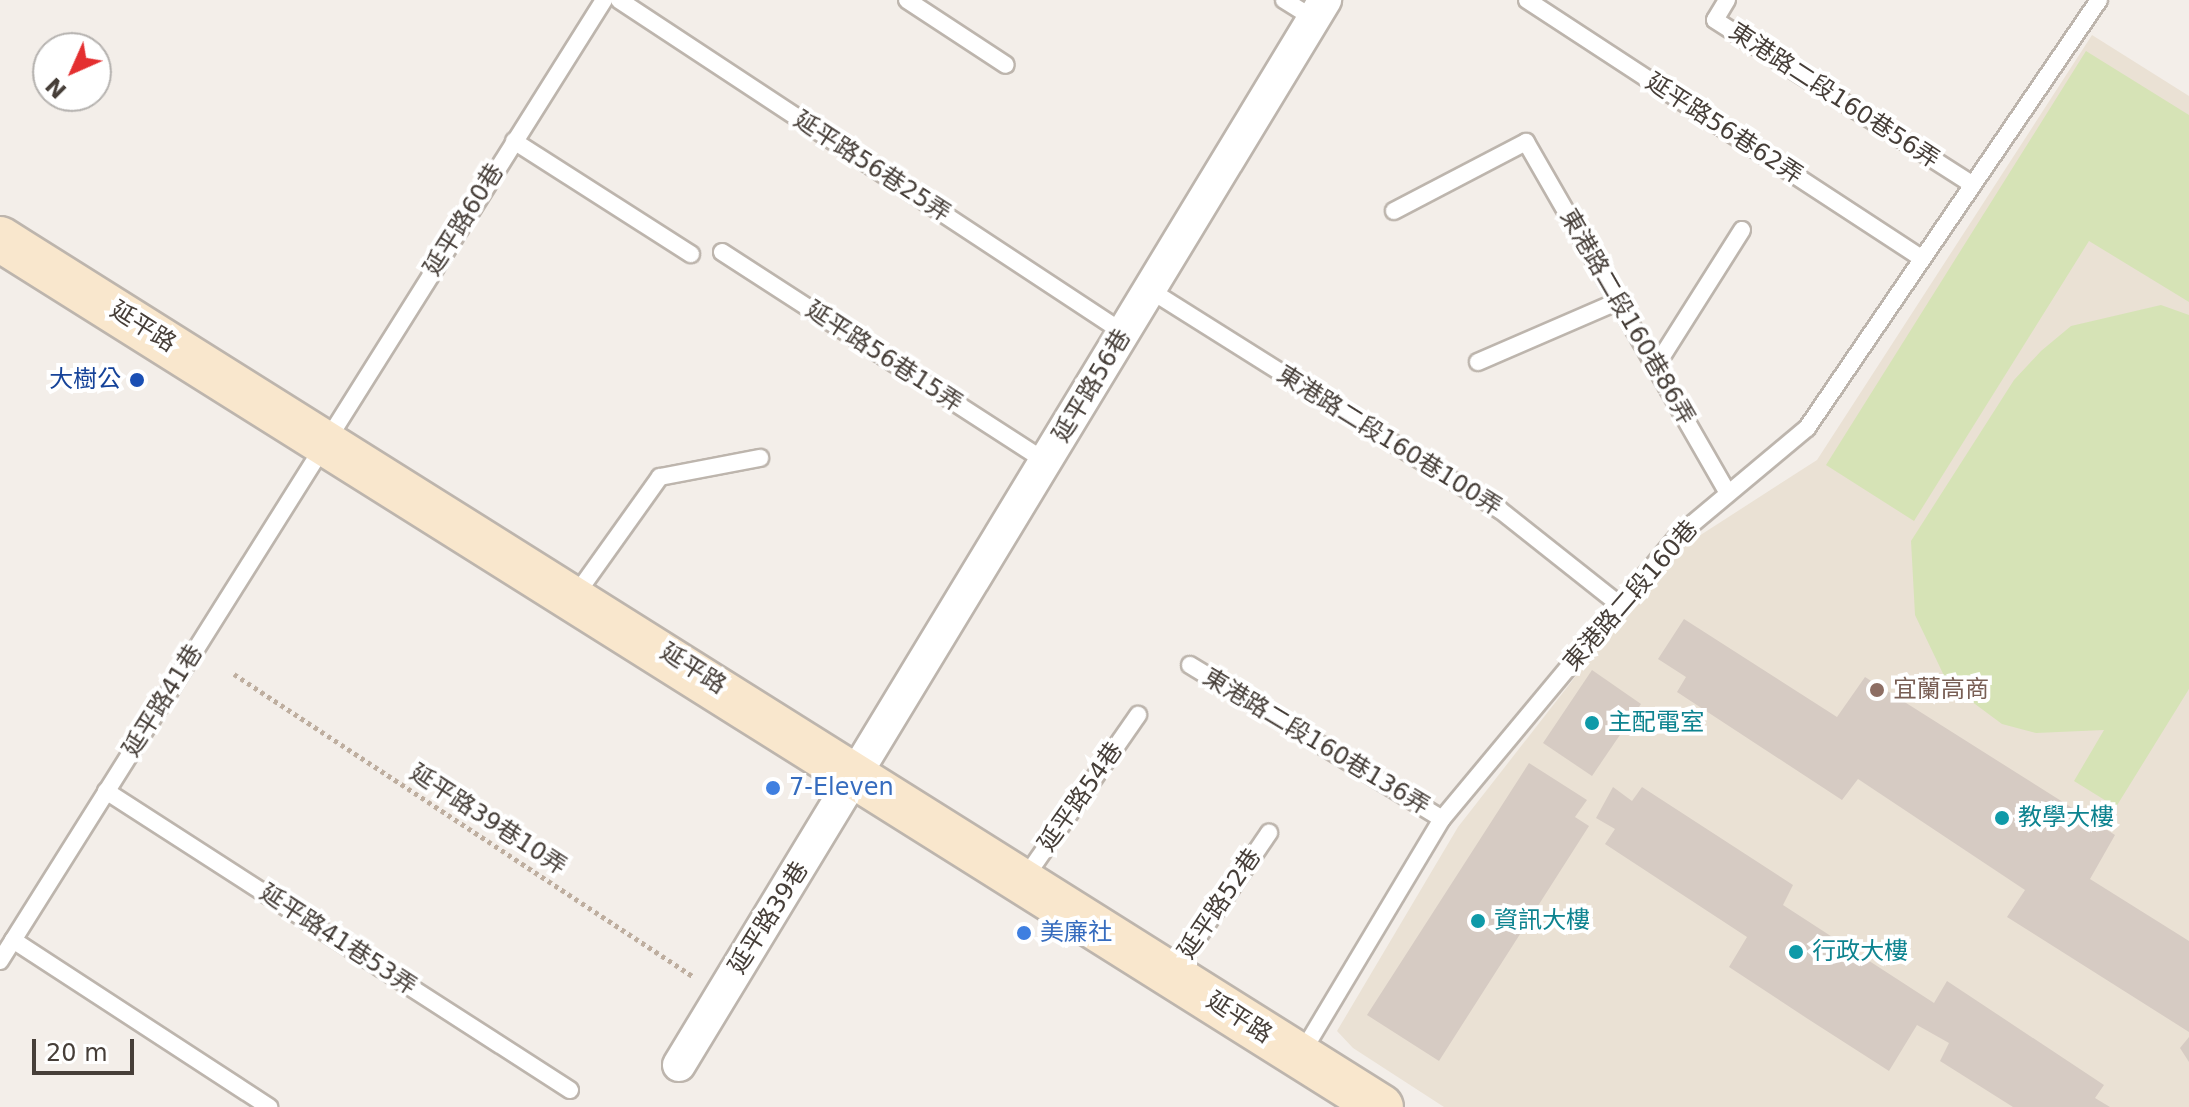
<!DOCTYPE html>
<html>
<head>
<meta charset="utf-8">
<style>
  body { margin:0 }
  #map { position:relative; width:2189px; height:1107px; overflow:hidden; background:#f3eee9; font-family:"DejaVu Sans","Noto Sans TC",sans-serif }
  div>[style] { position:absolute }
  .education>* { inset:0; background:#eae1d4 }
  .green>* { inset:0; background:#d6e3b6 }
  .building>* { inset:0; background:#d6cbc3 }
  .path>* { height:5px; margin-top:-2.5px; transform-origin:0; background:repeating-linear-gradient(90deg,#beae9f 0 4px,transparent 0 8px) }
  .roads { filter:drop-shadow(2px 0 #bdb5ad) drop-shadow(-2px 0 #bdb5ad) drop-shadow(0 2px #bdb5ad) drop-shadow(0 -2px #bdb5ad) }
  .lane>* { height:16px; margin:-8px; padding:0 8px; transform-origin:8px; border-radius:8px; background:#fff }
  .street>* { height:32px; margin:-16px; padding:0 16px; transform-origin:16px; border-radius:16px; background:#fff }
  .secondary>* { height:44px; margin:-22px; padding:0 22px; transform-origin:22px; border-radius:22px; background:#f9e7cd }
  .dots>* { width:22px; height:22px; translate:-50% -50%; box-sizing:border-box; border:4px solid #fff; border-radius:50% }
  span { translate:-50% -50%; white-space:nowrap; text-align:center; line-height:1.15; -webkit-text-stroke:8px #fff; paint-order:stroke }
  .street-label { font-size:24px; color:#463e38 }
  .transit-label { font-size:24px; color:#164399 }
  .right { translate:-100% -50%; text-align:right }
  .education-label { font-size:24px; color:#785e54 }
  .left { translate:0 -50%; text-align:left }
  .culture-label { font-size:24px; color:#0d838f }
  .shop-label { font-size:24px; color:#366cbe }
  .north { position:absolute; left:32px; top:32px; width:80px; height:80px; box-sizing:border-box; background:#fff; border:2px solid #b5b2af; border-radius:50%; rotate:225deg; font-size:22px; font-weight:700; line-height:32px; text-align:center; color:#463e38 }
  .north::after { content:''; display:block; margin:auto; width:28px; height:36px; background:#e42f30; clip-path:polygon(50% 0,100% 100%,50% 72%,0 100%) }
  .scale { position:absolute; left:32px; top:1039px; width:102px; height:36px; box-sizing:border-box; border:4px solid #463e38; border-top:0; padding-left:10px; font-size:24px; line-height:28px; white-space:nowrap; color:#463e38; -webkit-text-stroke:6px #fff; paint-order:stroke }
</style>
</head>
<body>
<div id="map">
  <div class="education">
    <i style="clip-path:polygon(2092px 35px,2189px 96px,2189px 1107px,1444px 1107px,1353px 1048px,1337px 1031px,1458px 827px,1671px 554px,1817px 460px)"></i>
  </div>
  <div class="green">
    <i style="clip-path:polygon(2086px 51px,2189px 115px,2189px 302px,2089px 241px,1914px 521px,1826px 465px)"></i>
    <i style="clip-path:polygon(2161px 305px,2189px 315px,2189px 689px,2116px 807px,2074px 781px,2104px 730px,2036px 733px,2002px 724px,1948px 684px,1915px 615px,1911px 541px,2014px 380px,2041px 351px,2071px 326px)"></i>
  </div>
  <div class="building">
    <i style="clip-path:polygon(1684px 619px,1837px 717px,1865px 677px,2115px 835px,2090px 879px,2189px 941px,2189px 1032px,2007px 917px,2025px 890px,1858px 779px,1842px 800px,1677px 692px,1686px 677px,1658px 659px)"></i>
    <i style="clip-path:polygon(1592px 670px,1641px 704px,1592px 776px,1543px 743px)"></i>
    <i style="clip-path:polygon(1529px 763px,1587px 800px,1575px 817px,1589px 826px,1439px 1061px,1367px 1015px)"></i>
    <i style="clip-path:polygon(1613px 787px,1632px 801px,1642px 787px,1793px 885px,1783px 905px,1934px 1003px,1947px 981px,2104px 1085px,2095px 1098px,2110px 1107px,2013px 1107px,1940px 1061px,1949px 1043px,1917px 1025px,1889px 1071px,1808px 1019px,1729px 967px,1747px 937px,1605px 844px,1615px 829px,1596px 818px)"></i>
    <i style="clip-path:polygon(2189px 1037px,2189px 1062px,2180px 1048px)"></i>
  </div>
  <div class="path">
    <i style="left:234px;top:674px;width:551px;rotate:33.37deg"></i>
  </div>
  <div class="roads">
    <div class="lane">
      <i style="left:619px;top:0;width:605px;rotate:33.4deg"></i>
      <i style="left:907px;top:0;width:118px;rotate:33.3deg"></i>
      <i style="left:1284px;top:0;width:36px;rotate:32deg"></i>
      <i style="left:1527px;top:0;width:471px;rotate:33.2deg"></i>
      <i style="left:1727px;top:0;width:23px;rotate:121deg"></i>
      <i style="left:1715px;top:20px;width:306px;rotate:32.6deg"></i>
      <i style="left:514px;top:141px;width:210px;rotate:32.6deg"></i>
      <i style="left:1394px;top:211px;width:149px;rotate:-27.6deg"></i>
      <i style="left:1526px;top:142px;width:404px;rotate:60.1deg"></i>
      <i style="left:722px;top:252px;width:387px;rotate:32.9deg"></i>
      <i style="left:1150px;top:290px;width:413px;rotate:32.2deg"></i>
      <i style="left:1500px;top:510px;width:153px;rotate:38.4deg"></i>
      <i style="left:1478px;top:362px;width:154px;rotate:-23.4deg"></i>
      <i style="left:1656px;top:366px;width:161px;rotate:-57.7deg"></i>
      <i style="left:575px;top:596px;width:146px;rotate:-54.5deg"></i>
      <i style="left:660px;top:477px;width:102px;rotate:-10.8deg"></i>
      <i style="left:1190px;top:665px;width:295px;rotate:31.4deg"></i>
      <i style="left:106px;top:791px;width:552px;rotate:32.8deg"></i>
      <i style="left:1024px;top:879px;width:200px;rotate:-55.2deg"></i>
      <i style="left:13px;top:940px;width:306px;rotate:33.1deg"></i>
      <i style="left:0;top:961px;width:1135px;rotate:-57.85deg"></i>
      <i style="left:1173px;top:974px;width:171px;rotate:-55.8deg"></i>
      <i style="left:1300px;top:1056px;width:276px;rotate:-59.1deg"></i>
      <i style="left:1442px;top:819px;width:370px;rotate:-50.2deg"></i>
      <i style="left:1679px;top:535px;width:167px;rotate:-39.9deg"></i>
      <i style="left:1807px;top:428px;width:518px;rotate:-55.7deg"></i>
    </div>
    <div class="street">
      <i style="left:679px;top:1065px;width:1246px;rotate:-58.76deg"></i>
    </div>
    <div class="secondary">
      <i style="left:0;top:239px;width:1631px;rotate:32.15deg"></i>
    </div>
  </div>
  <div class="dots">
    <i style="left:137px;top:380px;background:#1a4fb4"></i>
    <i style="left:1877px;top:690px;background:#8d6e63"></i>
    <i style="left:1592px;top:723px;background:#0f9aa8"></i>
    <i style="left:773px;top:788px;background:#3f7fe0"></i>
    <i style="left:2002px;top:818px;background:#0f9aa8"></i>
    <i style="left:1478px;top:921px;background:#0f9aa8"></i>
    <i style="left:1024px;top:933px;background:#3f7fe0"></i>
    <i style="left:1796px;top:952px;background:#0f9aa8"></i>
  </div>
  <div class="street-label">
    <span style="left:1834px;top:96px;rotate:33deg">東港路二段160巷56弄</span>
    <span style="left:1724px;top:129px;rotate:33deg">延平路56巷62弄</span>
    <span style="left:872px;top:167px;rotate:33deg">延平路56巷25弄</span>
    <span style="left:464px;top:220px;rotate:-58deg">延平路60巷</span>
    <span style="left:1627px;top:317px;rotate:60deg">東港路二段160巷86弄</span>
    <span style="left:143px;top:327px;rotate:32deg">延平路</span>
    <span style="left:884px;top:357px;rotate:33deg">延平路56巷15弄</span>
    <span style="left:1092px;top:386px;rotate:-59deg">延平路56巷</span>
    <span style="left:1389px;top:441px;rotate:32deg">東港路二段160巷100弄</span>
    <span style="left:1631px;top:596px;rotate:-49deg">東港路二段160巷</span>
    <span style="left:693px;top:669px;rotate:32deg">延平路</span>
    <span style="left:163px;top:701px;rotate:-58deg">延平路41巷</span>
    <span style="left:1316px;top:742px;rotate:31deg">東港路二段160巷136弄</span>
    <span style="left:1081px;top:797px;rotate:-55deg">延平路54巷</span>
    <span style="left:488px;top:820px;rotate:33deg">延平路39巷10弄</span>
    <span style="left:1220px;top:904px;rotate:-56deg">延平路52巷</span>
    <span style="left:769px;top:918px;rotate:-58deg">延平路39巷</span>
    <span style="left:338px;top:940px;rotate:33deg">延平路41巷53弄</span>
    <span style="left:1239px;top:1018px;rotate:33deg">延平路</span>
  </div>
  <div class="transit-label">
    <span class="right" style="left:121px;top:380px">大樹公</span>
  </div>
  <div class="education-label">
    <span class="left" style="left:1893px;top:690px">宜蘭高商</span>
  </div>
  <div class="culture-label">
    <span class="left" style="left:1608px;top:723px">主配電室</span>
    <span class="left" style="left:2018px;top:818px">教學大樓</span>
    <span class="left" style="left:1494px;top:921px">資訊大樓</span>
    <span class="left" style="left:1812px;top:952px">行政大樓</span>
  </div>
  <div class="shop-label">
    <span class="left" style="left:789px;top:788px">7-Eleven</span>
    <span class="left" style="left:1040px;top:933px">美廉社</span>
  </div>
  <div class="north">N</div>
  <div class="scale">20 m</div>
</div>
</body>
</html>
